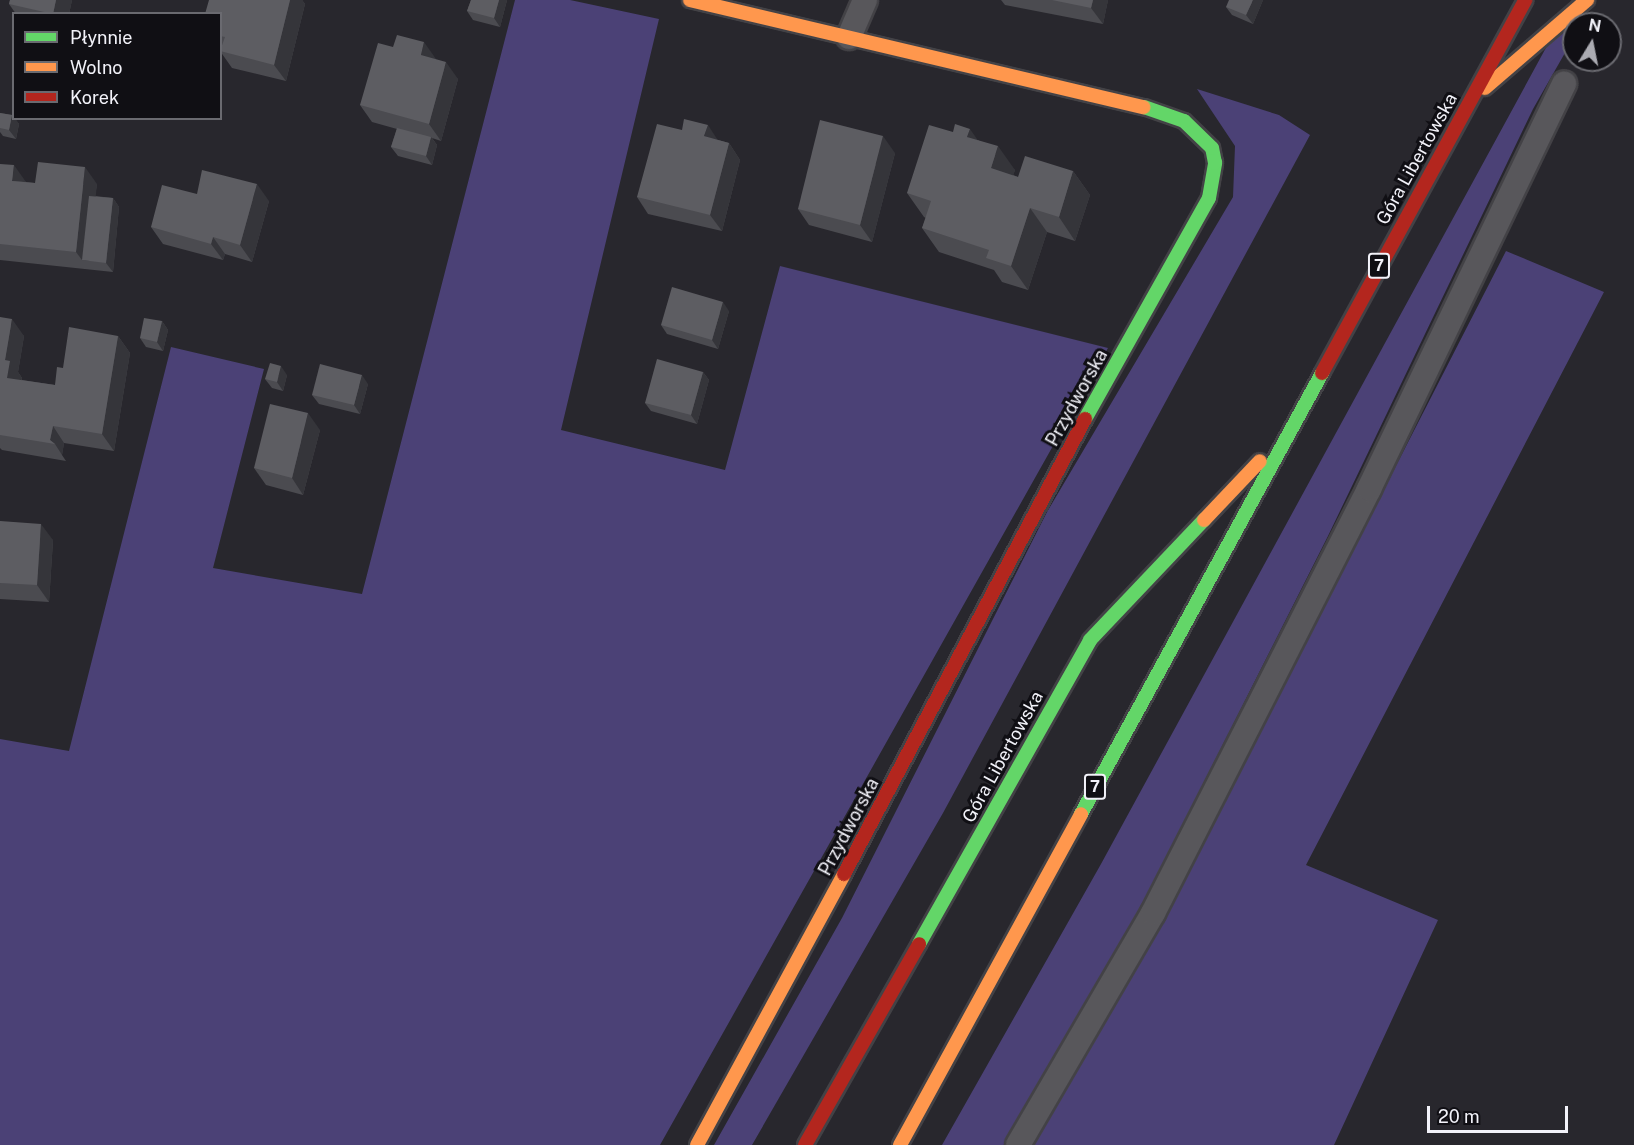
<!DOCTYPE html>
<meta charset="utf-8">
<style>
body{margin:0}
#map{position:relative;width:1634px;height:1145px;overflow:hidden;background:#28272d;font-family:"Public Sans",sans-serif}
div>[style]{position:absolute}
[style*='--x']{left:calc(var(--x)*1px);top:calc(var(--y)*1px);width:calc(var(--w)*1px);rotate:calc(var(--a)*1deg)}
.green>*{inset:0;background:#4b4176}
.roads{filter:drop-shadow(2px 0 #434246) drop-shadow(-2px 0 #434246) drop-shadow(0 2px #434246) drop-shadow(0 -2px #434246)}
.lane>*{height:24px;margin:-12px;padding:0 12px;transform-origin:12px;border-radius:12px;background:#58575b}
.fast>*{height:14px;margin:-7px;padding:0 7px;transform-origin:7px;border-radius:7px;background:#63d668}
.slow>*{height:14px;margin:-7px;padding:0 7px;transform-origin:7px;border-radius:7px;background:#ff974d}
.jam>*{height:14px;margin:-7px;padding:0 7px;transform-origin:7px;border-radius:7px;background:#b3261e}
.wall>*{inset:0;background:#4b4b50}
.shaded-wall>*{inset:0;background:#35353a}
.building>*{inset:0;background:#5d5d62}
span{translate:-50% -50%;white-space:nowrap;text-align:center;line-height:1.15;-webkit-text-stroke:6px #100f14;paint-order:stroke}
.shield-label span{padding:2px 4px;background:#100f14;border:2px solid;border-radius:4px;-webkit-text-stroke-width:0}
.shield-label{font-size:16px;color:#f2f2f9;font-weight:700}
.street-label{font-size:18px;color:#f2f2f9}
.legend{position:absolute;left:12px;top:12px;width:210px;height:108px;box-sizing:border-box;background:#100f14;border:2px solid #6a6a70;margin:0;padding:8px 10px;list-style:none;font-size:18px;color:#f2f2f9}
.legend li{display:flex;align-items:center;gap:12px;height:30px}
.legend b{width:30px;border:2px solid #6a6a70}
.north{position:absolute;left:1562px;top:12px;width:60px;height:60px;box-sizing:border-box;background:#100f14;border:2px solid #6a6a70;border-radius:50%;rotate:10deg;font-size:16px;font-weight:700;line-height:24px;text-align:center;color:#f2f2f9}
.north::after{content:'';display:block;margin:auto;width:21px;height:27px;background:#ababb2;clip-path:polygon(50% 0,100% 100%,50% 72%,0 100%)}
.scale{position:absolute;left:1427px;top:1106px;width:141px;height:27px;box-sizing:border-box;border:3px solid #f2f2f9;border-top:0;padding-left:8px;font-size:18px;line-height:21px;white-space:nowrap;color:#f2f2f9;-webkit-text-stroke:4px #100f14;paint-order:stroke}
</style>
<div id="map">
<div class="green">
<i style="clip-path:polygon(515px 0,570px 0,659px 19px,561px 430px,725px 470px,780px 266px,1108px 348px,660px 1145px,0 1145px,0 739px,69px 751px,171px 347px,264px 369px,213px 568px,362px 594px)"></i>
<i style="clip-path:polygon(1572px 0,1574px 37px,1533px 109px,1328px 536px,1138px 913px,1005px 1145px,942px 1145px,1101px 864px)"></i>
<i style="clip-path:polygon(1197px 89px,1279px 115px,1310px 135px,943px 813px,752px 1145px,714px 1145px,842px 918px,1047px 512px,1233px 197px,1235px 146px)"></i>
<i style="clip-path:polygon(1506px 251px,1604px 292px,1306px 865px,1438px 920px,1334px 1145px,1030px 1145px,1213px 823px)"></i>
</div>
<div class="roads">
<div class="lane">
<i style="--x:849;--y:37;--w:40;--a:-66.6"></i>
<i style="--x:1018;--y:1145;--w:268;--a:-59.8"></i>
<i style="--x:1153;--y:913;--w:476;--a:-63"></i>
<i style="--x:1369;--y:489;--w:450;--a:-64.3"></i>
</div>
<div class="fast">
<i style="--x:1085;--y:419;--w:253;--a:-60.7"></i>
<i style="--x:1209;--y:198;--w:36;--a:-80"></i>
<i style="--x:1215;--y:163;--w:15;--a:-101"></i>
<i style="--x:1212;--y:148;--w:39;--a:-136"></i>
<i style="--x:1184;--y:121;--w:42;--a:-160.7"></i>
<i style="--x:1081;--y:814;--w:503;--a:-61.34"></i>
<i style="--x:919;--y:944;--w:349;--a:-60.6"></i>
<i style="--x:1090;--y:640;--w:166;--a:-46.5"></i>
</div>
<div class="slow">
<i style="--x:690;--y:0;--w:466;--a:13.3"></i>
<i style="--x:1485;--y:88;--w:135;--a:-40.8"></i>
<i style="--x:1204;--y:520;--w:81;--a:-46.5"></i>
<i style="--x:697;--y:1145;--w:308;--a:-61.5"></i>
<i style="--x:900;--y:1145;--w:377;--a:-61.3"></i>
</div>
<div class="jam">
<i style="--x:1322;--y:373;--w:425;--a:-61.4"></i>
<i style="--x:844;--y:874;--w:515;--a:-62.09"></i>
<i style="--x:805;--y:1145;--w:231;--a:-60.4"></i>
</div>
</div>
<div class="wall">
<i style="clip-path:polygon(10px 0,72px 0,69px 14px,16px 14px,9px 4px)"></i>
<i style="clip-path:polygon(209px 0,302px 0,305px 4px,286px 81px,232px 68px,220px 51px,220px 14px)"></i>
<i style="clip-path:polygon(471px 0,507px 0,500px 27px,473px 20px,467px 11px)"></i>
<i style="clip-path:polygon(1001px 0,1108px 0,1103px 24px,1005px 5px)"></i>
<i style="clip-path:polygon(1263px 0,1253px 24px,1232px 15px,1226px 7px)"></i>
<i style="clip-path:polygon(436px 59px,436px 60px,458px 79px,441px 141px,432px 138px,437px 145px,432px 165px,398px 156px,391px 147px,397px 129px,372px 122px,360px 105px)"></i>
<i style="clip-path:polygon(0 113px,12px 115px,14px 118px,19px 124px,16px 139px,3px 136px,0 132px)"></i>
<i style="clip-path:polygon(718px 140px,729px 143px,740px 160px,722px 231px,648px 214px,637px 197px)"></i>
<i style="clip-path:polygon(978px 140px,1015px 170px,1013px 175px,1018px 177px,1073px 171px,1090px 195px,1075px 241px,1047px 232px,1028px 290px,1002px 282px,994px 270px,939px 252px,922px 228px,926px 218px,924px 217px,907px 193px)"></i>
<i style="clip-path:polygon(895px 153px,872px 242px,809px 225px,798px 209px)"></i>
<i style="clip-path:polygon(0 164px,26px 182px,35px 183px,97px 184px,95px 196px,113px 198px,119px 207px,113px 272px,0 260px)"></i>
<i style="clip-path:polygon(197px 194px,269px 201px,252px 262px,225px 254px,223px 260px,163px 244px,151px 227px)"></i>
<i style="clip-path:polygon(729px 311px,718px 349px,667px 334px,661px 325px)"></i>
<i style="clip-path:polygon(0 317px,24px 336px,18px 372px,22px 378px,22px 380px,55px 385px,63px 368px,118px 336px,130px 353px,114px 451px,64px 443px,62px 455px,66px 461px,2px 450px,0 448px)"></i>
<i style="clip-path:polygon(162px 321px,168px 330px,163px 351px,146px 347px,140px 338px)"></i>
<i style="clip-path:polygon(703px 372px,709px 380px,697px 424px,651px 411px,645px 403px)"></i>
<i style="clip-path:polygon(287px 375px,283px 391px,272px 388px,265px 379px)"></i>
<i style="clip-path:polygon(368px 384px,360px 414px,319px 404px,312px 395px)"></i>
<i style="clip-path:polygon(320px 430px,303px 495px,266px 485px,254px 468px)"></i>
<i style="clip-path:polygon(0 521px,53px 540px,49px 602px,0 599px)"></i>
</div>
<div class="shaded-wall">
<i style="clip-path:polygon(56px 0,72px 0,69px 14px,53px 14px)"></i>
<i style="clip-path:polygon(290px 0,302px 0,305px 4px,286px 81px,274px 65px)"></i>
<i style="clip-path:polygon(499px 0,507px 0,500px 27px,494px 18px)"></i>
<i style="clip-path:polygon(1093px 0,1108px 0,1103px 24px,1091px 8px)"></i>
<i style="clip-path:polygon(1253px 0,1263px 0,1253px 24px,1246px 15px)"></i>
<i style="clip-path:polygon(424px 42px,436px 59px,432px 72px,421px 55px)"></i>
<i style="clip-path:polygon(446px 62px,458px 79px,441px 141px,429px 124px)"></i>
<i style="clip-path:polygon(12px 115px,14px 118px,15px 118px,19px 124px,16px 139px,9px 130px)"></i>
<i style="clip-path:polygon(708px 125px,719px 142px,704px 136px)"></i>
<i style="clip-path:polygon(970px 129px,986px 152px,967px 137px)"></i>
<i style="clip-path:polygon(883px 136px,895px 153px,872px 242px,860px 225px)"></i>
<i style="clip-path:polygon(431px 137px,437px 145px,432px 165px,426px 156px)"></i>
<i style="clip-path:polygon(729px 143px,740px 160px,722px 231px,710px 215px)"></i>
<i style="clip-path:polygon(998px 146px,1015px 170px,1008px 192px,991px 168px)"></i>
<i style="clip-path:polygon(14px 165px,26px 182px,12px 181px)"></i>
<i style="clip-path:polygon(85px 167px,97px 184px,89px 261px,82px 260px,76px 252px)"></i>
<i style="clip-path:polygon(1073px 171px,1090px 195px,1075px 241px,1059px 217px)"></i>
<i style="clip-path:polygon(257px 184px,269px 201px,252px 262px,240px 245px)"></i>
<i style="clip-path:polygon(113px 198px,119px 207px,113px 272px,106px 263px)"></i>
<i style="clip-path:polygon(1030px 208px,1047px 232px,1028px 290px,1011px 266px)"></i>
<i style="clip-path:polygon(213px 237px,225px 254px,223px 260px,211px 244px)"></i>
<i style="clip-path:polygon(723px 302px,729px 311px,718px 349px,712px 340px)"></i>
<i style="clip-path:polygon(12px 319px,24px 336px,18px 372px,22px 378px,19px 395px,7px 378px,5px 360px)"></i>
<i style="clip-path:polygon(162px 321px,168px 330px,163px 351px,157px 342px)"></i>
<i style="clip-path:polygon(118px 336px,130px 353px,114px 451px,102px 434px)"></i>
<i style="clip-path:polygon(281px 366px,287px 375px,283px 391px,277px 382px)"></i>
<i style="clip-path:polygon(703px 372px,709px 380px,697px 424px,691px 415px)"></i>
<i style="clip-path:polygon(362px 375px,368px 384px,360px 414px,354px 405px)"></i>
<i style="clip-path:polygon(308px 413px,320px 430px,303px 495px,292px 478px)"></i>
<i style="clip-path:polygon(53px 426px,64px 443px,62px 455px,55px 444px,50px 440px)"></i>
<i style="clip-path:polygon(41px 524px,53px 540px,49px 602px,37px 585px)"></i>
</div>
<div class="building">
<i style="clip-path:polygon(10px 0,56px 0,53px 14px,9px 4px)"></i>
<i style="clip-path:polygon(209px 0,290px 0,274px 65px,220px 51px,225px 37px,220px 36px,220px 14px,205px 14px)"></i>
<i style="clip-path:polygon(471px 0,499px 0,494px 18px,467px 11px)"></i>
<i style="clip-path:polygon(1052px 0,1093px 0,1091px 8px)"></i>
<i style="clip-path:polygon(1229px 0,1253px 0,1246px 15px,1226px 7px)"></i>
<i style="clip-path:polygon(397px 35px,424px 42px,421px 55px,446px 62px,429px 124px,360px 105px,378px 43px,393px 47px)"></i>
<i style="clip-path:polygon(0 113px,12px 115px,9px 130px,0 128px)"></i>
<i style="clip-path:polygon(684px 119px,708px 125px,704px 136px,729px 143px,710px 215px,637px 197px,657px 124px,682px 130px)"></i>
<i style="clip-path:polygon(820px 120px,883px 136px,860px 225px,798px 209px)"></i>
<i style="clip-path:polygon(955px 124px,970px 129px,967px 137px,998px 146px,991px 168px,1018px 177px,1025px 156px,1073px 171px,1059px 217px,1030px 208px,1011px 266px,986px 258px,989px 250px,922px 228px,931px 201px,907px 193px,929px 125px,953px 132px)"></i>
<i style="clip-path:polygon(397px 128px,431px 137px,426px 156px,391px 147px)"></i>
<i style="clip-path:polygon(38px 162px,85px 167px,76px 252px,0 244px,0 164px,14px 165px,12px 181px,35px 183px)"></i>
<i style="clip-path:polygon(202px 170px,257px 184px,240px 245px,213px 237px,211px 244px,151px 227px,162px 185px,197px 194px)"></i>
<i style="clip-path:polygon(89px 196px,113px 198px,106px 263px,82px 260px)"></i>
<i style="clip-path:polygon(672px 287px,723px 302px,712px 340px,661px 325px)"></i>
<i style="clip-path:polygon(0 317px,12px 319px,5px 360px,10px 361px,7px 378px,55px 385px,57px 367px,63px 368px,69px 327px,118px 336px,102px 434px,53px 426px,50px 440px,55px 444px,0 435px)"></i>
<i style="clip-path:polygon(144px 318px,162px 321px,157px 342px,140px 338px)"></i>
<i style="clip-path:polygon(657px 359px,703px 372px,691px 415px,645px 403px)"></i>
<i style="clip-path:polygon(270px 363px,281px 366px,277px 382px,265px 379px)"></i>
<i style="clip-path:polygon(320px 364px,362px 375px,354px 405px,312px 395px)"></i>
<i style="clip-path:polygon(270px 404px,308px 413px,292px 478px,254px 468px)"></i>
<i style="clip-path:polygon(0 521px,41px 524px,37px 585px,0 583px)"></i>
</div>
<div class="shield-label">
<span style="left:1379px;top:266px">7</span>
<span style="left:1095px;top:787px">7</span>
</div>
<div class="street-label">
<span style="left:1417px;top:159px;rotate:-61deg">Góra Libertowska</span>
<span style="left:1077px;top:398px;rotate:-61deg">Przydworska</span>
<span style="left:1003px;top:757px;rotate:-61deg">Góra Libertowska</span>
<span style="left:849px;top:827px;rotate:-62deg">Przydworska</span>
</div>
<ul class="legend">
<li><b style="height:8px;background:#63d668"></b>Płynnie</li>
<li><b style="height:8px;background:#ff974d"></b>Wolno</li>
<li><b style="height:8px;background:#b3261e"></b>Korek</li>
</ul>
<div class="north">N</div>
<div class="scale">20 m</div>
</div>
